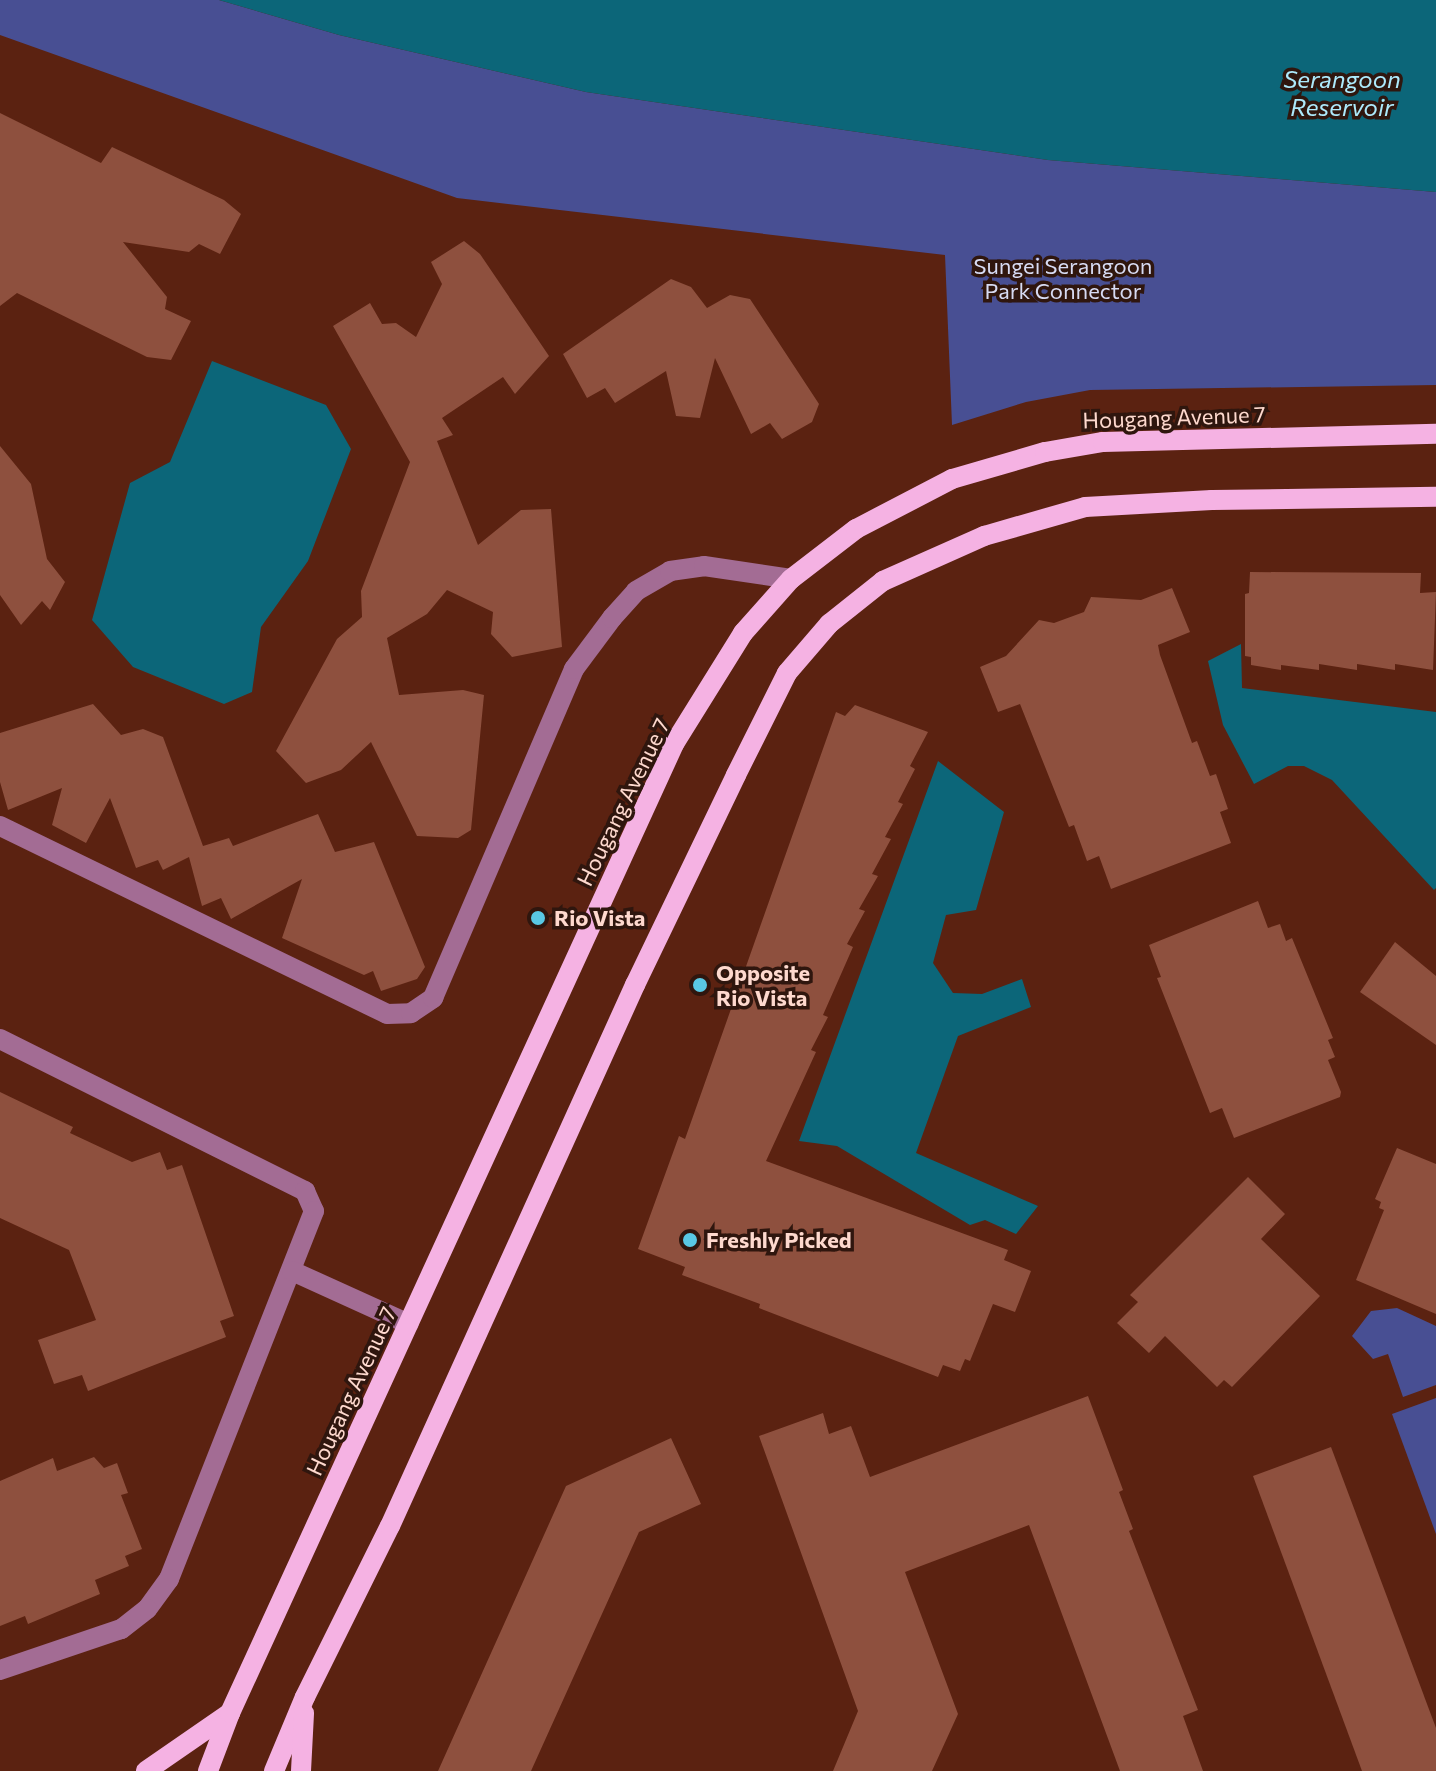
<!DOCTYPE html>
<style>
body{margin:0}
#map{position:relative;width:1436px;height:1771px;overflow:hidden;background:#5b2211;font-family:Commissioner,sans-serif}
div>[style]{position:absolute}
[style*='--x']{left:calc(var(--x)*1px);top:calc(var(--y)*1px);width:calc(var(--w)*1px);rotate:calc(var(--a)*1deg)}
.green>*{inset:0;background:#484f93}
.water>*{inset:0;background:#0c6679}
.building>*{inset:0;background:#8e503e}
.minor>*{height:20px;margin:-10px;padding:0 10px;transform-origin:10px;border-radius:10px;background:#a36c94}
.major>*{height:20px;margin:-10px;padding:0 10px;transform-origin:10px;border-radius:10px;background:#f5b2e3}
.dots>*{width:22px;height:22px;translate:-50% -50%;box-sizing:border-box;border:4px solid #2f160e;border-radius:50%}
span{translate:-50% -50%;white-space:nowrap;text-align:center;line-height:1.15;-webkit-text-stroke:7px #2f160e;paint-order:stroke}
.park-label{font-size:22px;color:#d7dbf3}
.street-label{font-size:22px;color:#fed9ce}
.poi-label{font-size:22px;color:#fed9ce;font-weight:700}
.left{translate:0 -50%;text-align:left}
.water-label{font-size:24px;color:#adeafc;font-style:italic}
</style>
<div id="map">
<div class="green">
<i style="clip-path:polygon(0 0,219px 0,339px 35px,586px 92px,1048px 160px,1436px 192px,1436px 385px,1090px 390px,1026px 402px,952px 425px,945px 255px,457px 198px,0 35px)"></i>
<i style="clip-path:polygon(1397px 1308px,1436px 1326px,1436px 1385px,1403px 1397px,1388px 1354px,1373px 1359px,1352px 1336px,1371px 1311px)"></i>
<i style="clip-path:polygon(1436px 1398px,1436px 1534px,1392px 1414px)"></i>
</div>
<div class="water">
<i style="clip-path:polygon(219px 0,1436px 0,1436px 192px,1048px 160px,586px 92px,339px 35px)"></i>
<i style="clip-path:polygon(212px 361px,326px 405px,351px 449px,308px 561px,261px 627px,252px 692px,224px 704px,133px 667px,92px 620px,130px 483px,170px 462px)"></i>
<i style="clip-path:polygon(1241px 644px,1242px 688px,1436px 712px,1436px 888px,1434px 890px,1332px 780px,1304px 766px,1288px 766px,1254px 784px,1223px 725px,1208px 661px)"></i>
<i style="clip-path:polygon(938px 761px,1004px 812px,976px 910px,946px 915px,933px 963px,953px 993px,982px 994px,1022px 979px,1031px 1007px,958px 1036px,916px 1153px,1038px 1206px,1016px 1234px,985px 1220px,970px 1225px,837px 1146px,799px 1141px)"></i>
</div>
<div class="building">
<i style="clip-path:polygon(0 113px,101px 163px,112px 147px,224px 200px,241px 214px,220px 254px,199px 244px,189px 252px,123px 242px,167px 297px,165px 309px,191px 321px,171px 360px,147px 357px,17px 293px,0 306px)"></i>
<i style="clip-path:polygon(464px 241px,480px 254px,549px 356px,515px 394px,503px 377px,442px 418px,453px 435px,437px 441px,478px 545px,521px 510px,551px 509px,562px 647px,512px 657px,491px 634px,493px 612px,447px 590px,427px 614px,387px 638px,399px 695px,463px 690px,484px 695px,471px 830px,458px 838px,417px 836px,371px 742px,341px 770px,306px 783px,276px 751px,337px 639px,362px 617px,361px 591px,410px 462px,333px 326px,370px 303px,382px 324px,396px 323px,416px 337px,442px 284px,431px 262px)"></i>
<i style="clip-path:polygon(671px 279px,691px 287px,707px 308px,730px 295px,750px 299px,819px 404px,812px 422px,782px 439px,770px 423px,751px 434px,715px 358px,700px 418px,676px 416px,666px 371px,615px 403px,605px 388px,587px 398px,563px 354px)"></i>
<i style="clip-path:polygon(0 446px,31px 484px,47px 559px,65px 582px,50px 610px,42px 601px,21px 625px,0 595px)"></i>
<i style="clip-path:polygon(1250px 572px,1421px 573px,1420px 593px,1436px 592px,1433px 670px,1395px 664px,1395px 670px,1357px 664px,1357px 670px,1319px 664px,1319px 670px,1281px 665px,1281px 670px,1251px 665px,1251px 657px,1245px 656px,1245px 594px,1249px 593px)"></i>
<i style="clip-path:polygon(1172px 588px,1190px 632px,1158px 645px,1160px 655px,1192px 743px,1197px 741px,1210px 776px,1216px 774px,1228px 809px,1220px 812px,1231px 843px,1111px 889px,1099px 856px,1087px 861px,1074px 825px,1069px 827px,1020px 704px,998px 712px,980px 667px,1006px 656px,1039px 620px,1054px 623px,1084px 612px,1091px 597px,1141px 600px)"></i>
<i style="clip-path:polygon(93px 704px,121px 735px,143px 729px,163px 737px,203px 846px,229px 838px,233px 846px,318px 814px,335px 852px,374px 842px,425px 967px,417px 979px,381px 991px,373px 971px,364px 975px,282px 938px,302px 879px,231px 919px,221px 898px,202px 906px,189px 857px,163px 870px,158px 860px,136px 868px,110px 798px,86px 843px,52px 825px,62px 788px,8px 810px,0 782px,0 733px)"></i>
<i style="clip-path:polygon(855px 705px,928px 732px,910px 766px,915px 769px,898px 802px,903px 804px,885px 837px,891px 839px,872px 874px,878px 876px,859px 909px,865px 911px,847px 944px,853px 947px,823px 1015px,828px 1017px,811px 1050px,816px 1052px,766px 1161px,1008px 1250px,1004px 1260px,1031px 1271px,1015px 1312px,993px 1304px,970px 1361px,965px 1359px,960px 1371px,943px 1365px,938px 1377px,759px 1308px,760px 1304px,682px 1275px,685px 1267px,638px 1249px,679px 1136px,685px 1139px,836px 712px,845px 716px)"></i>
<i style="clip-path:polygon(1258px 901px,1268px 928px,1280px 924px,1286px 941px,1292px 938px,1333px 1038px,1328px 1040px,1335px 1057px,1328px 1060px,1341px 1092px,1340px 1097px,1234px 1138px,1222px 1108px,1210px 1113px,1157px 978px,1161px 977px,1149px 945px)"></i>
<i style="clip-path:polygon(1395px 942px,1436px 976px,1436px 1045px,1360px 992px)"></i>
<i style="clip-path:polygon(0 1092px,73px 1127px,70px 1133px,132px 1162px,160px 1152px,167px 1170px,182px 1165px,234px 1316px,220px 1321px,226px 1337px,88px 1391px,82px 1375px,54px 1384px,38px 1340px,96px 1320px,69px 1250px,0 1218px)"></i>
<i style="clip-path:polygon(1397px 1148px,1436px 1164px,1436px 1314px,1356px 1280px,1384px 1210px,1379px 1208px,1381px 1202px,1375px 1199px)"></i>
<i style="clip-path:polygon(1248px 1177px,1285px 1214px,1261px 1239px,1320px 1296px,1232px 1387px,1224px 1380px,1217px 1387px,1165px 1336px,1149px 1353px,1117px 1323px,1138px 1302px,1130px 1295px)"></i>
<i style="clip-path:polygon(1088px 1396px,1123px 1490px,1119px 1492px,1133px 1529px,1129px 1531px,1198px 1710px,1183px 1716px,1203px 1771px,1120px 1771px,1029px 1525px,905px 1572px,958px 1714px,932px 1771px,833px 1771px,858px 1711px,759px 1436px,823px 1413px,829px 1434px,851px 1426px,870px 1477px)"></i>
<i style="clip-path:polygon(671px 1438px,701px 1504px,639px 1532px,531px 1771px,438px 1771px,566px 1486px)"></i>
<i style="clip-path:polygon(1331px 1447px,1436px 1728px,1436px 1771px,1362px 1771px,1253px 1476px)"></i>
<i style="clip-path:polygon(94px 1457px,104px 1468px,117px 1463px,128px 1493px,121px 1495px,142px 1549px,125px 1556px,129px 1566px,95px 1580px,100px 1594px,28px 1624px,25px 1616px,0 1626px,0 1481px,53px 1458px,57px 1471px)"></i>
</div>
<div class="minor">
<i style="--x:0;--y:826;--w:430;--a:25.9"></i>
<i style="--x:387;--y:1014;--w:24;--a:-2"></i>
<i style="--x:411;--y:1013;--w:27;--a:-34"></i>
<i style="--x:433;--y:998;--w:358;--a:-66.8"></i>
<i style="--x:574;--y:669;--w:64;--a:-53.3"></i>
<i style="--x:612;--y:618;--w:36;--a:-48"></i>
<i style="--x:636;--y:591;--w:39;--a:-30"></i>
<i style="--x:670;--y:571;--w:34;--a:-8"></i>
<i style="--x:704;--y:566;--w:88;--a:8.5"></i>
<i style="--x:0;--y:1039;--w:341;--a:26.5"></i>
<i style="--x:305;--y:1191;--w:22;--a:66"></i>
<i style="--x:314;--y:1211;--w:396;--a:111.5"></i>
<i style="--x:169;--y:1579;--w:37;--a:126"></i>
<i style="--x:147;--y:1609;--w:33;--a:142"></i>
<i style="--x:121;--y:1629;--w:128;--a:161.3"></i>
<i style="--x:292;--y:1271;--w:128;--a:24.4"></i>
</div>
<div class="major">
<i style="--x:146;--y:1771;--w:102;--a:-34.6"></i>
<i style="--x:208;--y:1771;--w:62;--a:-69.2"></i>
<i style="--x:230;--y:1713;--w:1066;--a:-65.38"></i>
<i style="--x:674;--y:744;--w:131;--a:-58.1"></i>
<i style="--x:743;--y:633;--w:72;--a:-48.4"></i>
<i style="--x:791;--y:579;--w:82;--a:-37.6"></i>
<i style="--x:856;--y:529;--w:108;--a:-27.5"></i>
<i style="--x:952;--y:479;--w:97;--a:-16.2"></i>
<i style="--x:1045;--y:452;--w:59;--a:-9.8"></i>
<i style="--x:1103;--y:442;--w:333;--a:-1.4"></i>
<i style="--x:274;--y:1771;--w:80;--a:-67.3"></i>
<i style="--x:305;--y:1697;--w:191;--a:-63.6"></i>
<i style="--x:390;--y:1526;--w:594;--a:-65.64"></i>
<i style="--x:635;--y:985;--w:233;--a:-64.3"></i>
<i style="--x:736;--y:775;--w:114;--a:-63.4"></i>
<i style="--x:787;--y:673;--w:65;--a:-49.4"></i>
<i style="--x:829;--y:624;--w:69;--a:-38.5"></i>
<i style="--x:883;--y:581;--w:111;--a:-24"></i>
<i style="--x:984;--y:536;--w:105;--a:-16"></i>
<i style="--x:1085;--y:507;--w:127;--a:-3.2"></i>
<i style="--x:1212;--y:500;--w:224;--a:-0.8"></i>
<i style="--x:301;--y:1771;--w:58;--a:-87"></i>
</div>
<div class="dots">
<i style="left:538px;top:918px;background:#59c8e4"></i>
<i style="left:700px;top:985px;background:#59c8e4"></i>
<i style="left:690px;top:1240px;background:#59c8e4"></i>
</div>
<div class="park-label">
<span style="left:1063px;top:278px">Sungei Serangoon<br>Park Connector</span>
</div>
<div class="street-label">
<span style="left:1174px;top:417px;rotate:-2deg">Hougang Avenue 7</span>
<span style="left:623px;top:802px;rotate:-64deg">Hougang Avenue 7</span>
<span style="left:351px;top:1391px;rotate:-65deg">Hougang Avenue 7</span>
</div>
<div class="poi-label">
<span class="left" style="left:554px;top:918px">Rio Vista</span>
<span class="left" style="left:716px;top:985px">Opposite<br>Rio Vista</span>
<span class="left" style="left:706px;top:1240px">Freshly Picked</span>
</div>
<div class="water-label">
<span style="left:1342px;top:93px">Serangoon<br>Reservoir</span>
</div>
</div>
